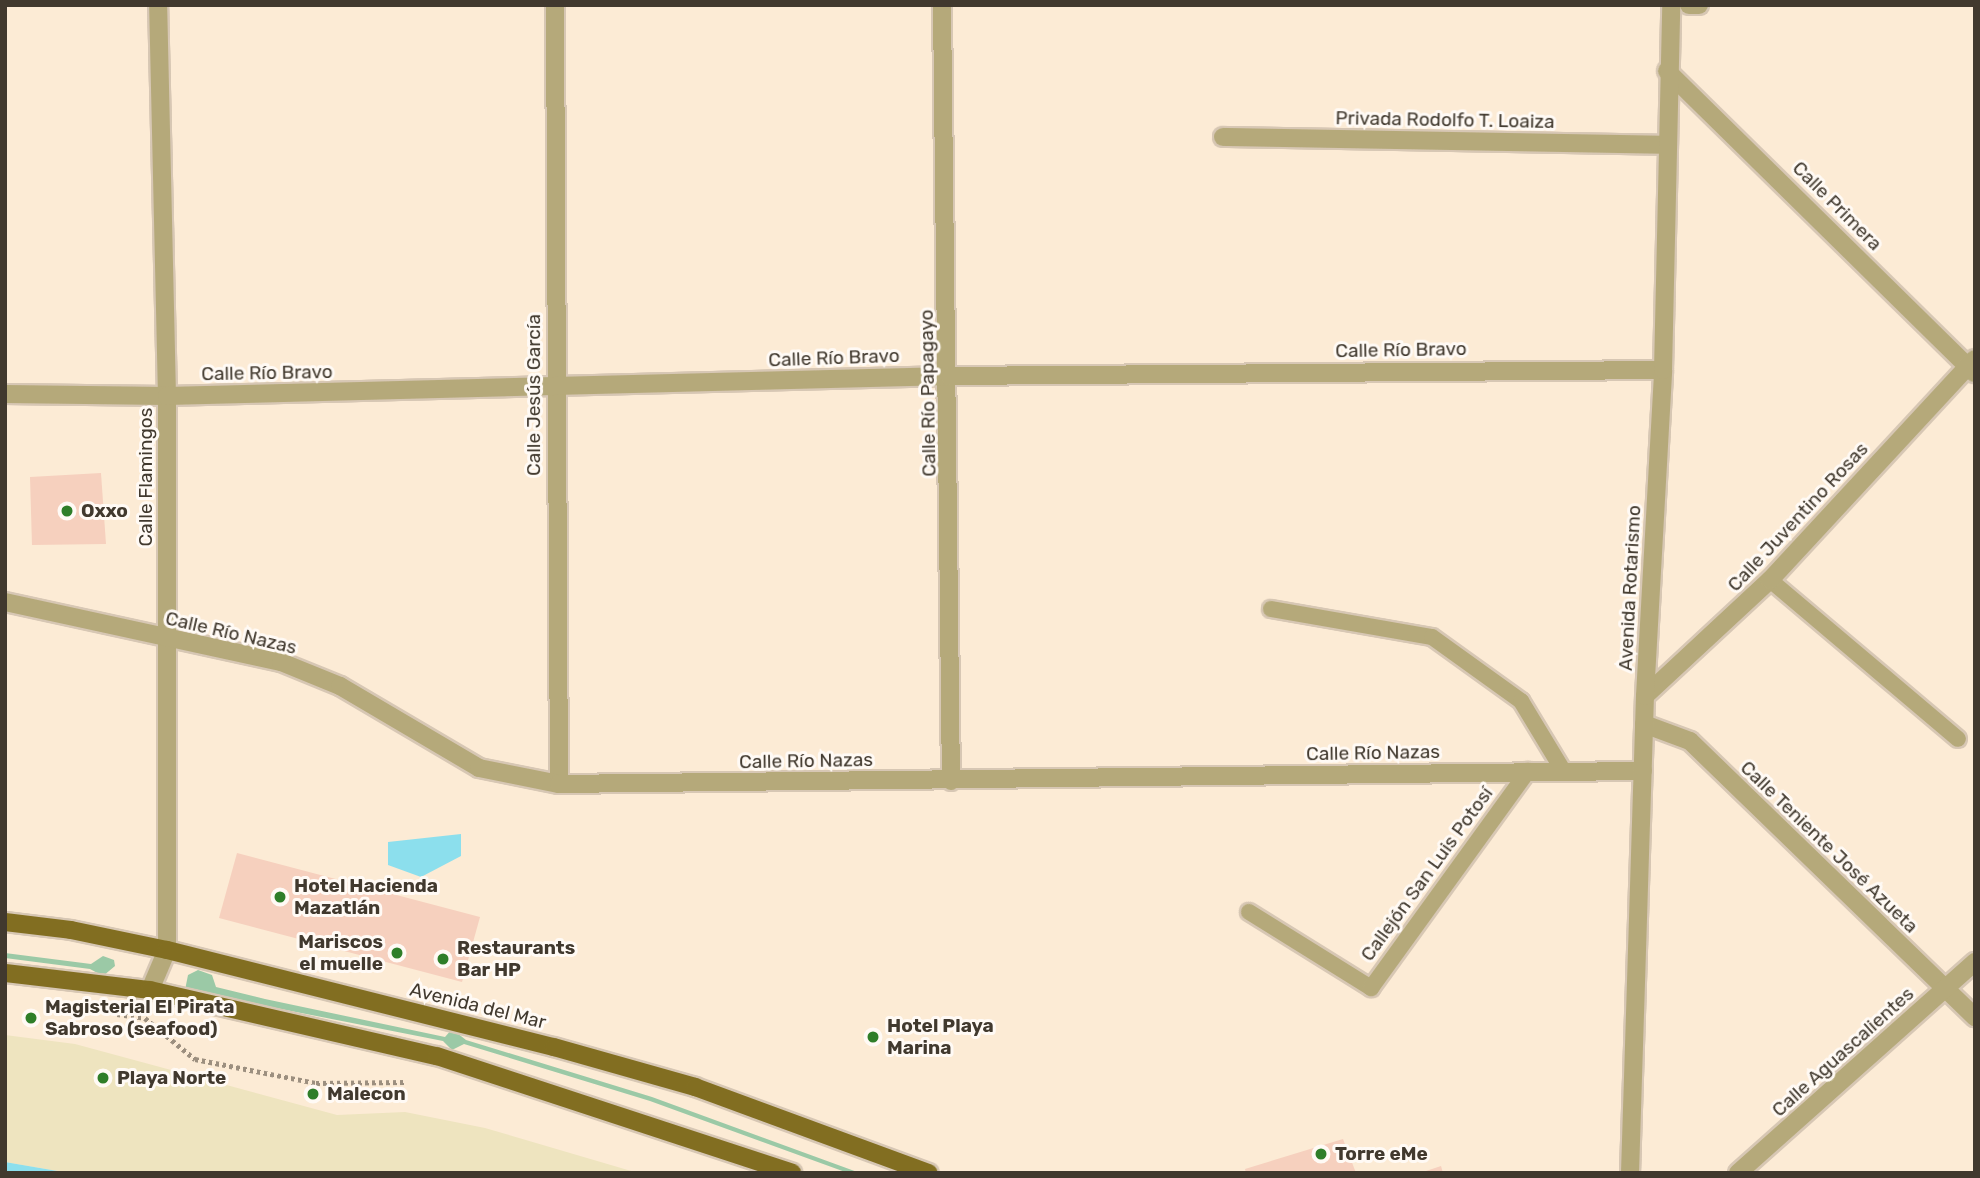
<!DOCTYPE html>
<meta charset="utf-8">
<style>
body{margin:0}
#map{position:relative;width:1980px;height:1178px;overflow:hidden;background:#fcebd5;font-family:Rubik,sans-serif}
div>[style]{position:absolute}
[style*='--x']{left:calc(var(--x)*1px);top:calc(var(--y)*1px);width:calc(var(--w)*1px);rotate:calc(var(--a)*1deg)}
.green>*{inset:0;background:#9bc9a6}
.sand>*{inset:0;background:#eee4bf}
.water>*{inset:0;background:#8cdfed}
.building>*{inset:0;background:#f6d0be}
.path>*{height:4.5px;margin-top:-2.25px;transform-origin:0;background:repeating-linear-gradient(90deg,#9c8f7f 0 3.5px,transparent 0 7px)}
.roads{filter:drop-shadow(2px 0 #d7c7b4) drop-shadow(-2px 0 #d7c7b4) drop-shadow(0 2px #d7c7b4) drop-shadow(0 -2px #d7c7b4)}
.service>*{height:16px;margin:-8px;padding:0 8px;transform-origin:8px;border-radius:8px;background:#b5a97a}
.minor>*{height:18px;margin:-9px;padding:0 9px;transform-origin:9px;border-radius:9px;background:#b5a97a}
.tertiary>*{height:18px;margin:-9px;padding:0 9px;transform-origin:9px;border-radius:9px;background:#b5a97a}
.primary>*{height:18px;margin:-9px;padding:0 9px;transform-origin:9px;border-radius:9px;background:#826e21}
.dots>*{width:19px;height:19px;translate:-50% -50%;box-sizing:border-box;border:4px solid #fffaf5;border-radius:50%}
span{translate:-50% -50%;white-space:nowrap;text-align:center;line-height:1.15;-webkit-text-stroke:6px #fffaf5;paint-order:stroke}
.street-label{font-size:19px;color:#41392e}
.poi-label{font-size:19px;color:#41392e;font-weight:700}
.left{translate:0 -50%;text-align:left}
.right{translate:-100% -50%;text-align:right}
.frame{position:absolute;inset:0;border:7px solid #41392e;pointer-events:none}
</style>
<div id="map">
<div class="green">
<i style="clip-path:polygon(5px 953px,91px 964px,103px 956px,114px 960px,115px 966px,103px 976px,90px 969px,5px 958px)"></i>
<i style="clip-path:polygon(198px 970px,212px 975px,216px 987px,265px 999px,445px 1037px,452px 1029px,466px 1040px,652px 1097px,860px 1173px,848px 1173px,650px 1101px,464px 1044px,452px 1050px,443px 1041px,185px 990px,188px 975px)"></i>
</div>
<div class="sand">
<i style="clip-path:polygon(5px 1035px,75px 1044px,337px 1115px,405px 1112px,485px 1128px,638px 1173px,69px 1173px,5px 1162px)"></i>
</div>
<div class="water">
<i style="clip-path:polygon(461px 834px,461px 856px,421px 877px,388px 865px,388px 842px)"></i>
<i style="clip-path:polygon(5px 1162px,69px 1173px,5px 1173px)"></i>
</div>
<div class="building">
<i style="clip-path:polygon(101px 473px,106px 544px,32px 545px,30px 477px)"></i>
<i style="clip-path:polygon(237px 853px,480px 917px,462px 982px,219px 918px)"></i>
<i style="clip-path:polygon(1343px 1139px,1356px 1173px,1246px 1173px,1245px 1169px)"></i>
<i style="clip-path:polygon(1441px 1166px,1443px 1173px,1423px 1173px,1423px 1172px)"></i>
</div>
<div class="path">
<i style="--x:117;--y:1014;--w:28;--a:8"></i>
<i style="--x:145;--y:1018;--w:65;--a:39.4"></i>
<i style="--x:195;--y:1059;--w:123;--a:11.2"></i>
<i style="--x:316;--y:1083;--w:90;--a:-0.6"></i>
</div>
<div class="roads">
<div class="service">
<i style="--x:1770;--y:580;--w:246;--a:40.2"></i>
<i style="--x:1271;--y:609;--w:163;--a:9.9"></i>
<i style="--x:1432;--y:637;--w:110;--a:35.7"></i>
<i style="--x:1521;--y:701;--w:83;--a:58.8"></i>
<i style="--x:1249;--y:912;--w:144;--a:31.9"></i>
<i style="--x:1371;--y:988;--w:268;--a:-54.1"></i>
</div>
<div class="minor">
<i style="--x:555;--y:5;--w:779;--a:89.71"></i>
<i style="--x:942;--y:5;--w:776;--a:89.34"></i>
<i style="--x:1689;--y:5;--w:10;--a:0"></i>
<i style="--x:1667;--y:71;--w:431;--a:44.5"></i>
<i style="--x:1223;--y:137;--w:444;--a:1"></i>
<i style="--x:1645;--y:696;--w:171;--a:-42.9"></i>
<i style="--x:1770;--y:580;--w:301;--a:-47.2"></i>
<i style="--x:1644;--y:724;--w:49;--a:20.3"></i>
<i style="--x:1690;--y:741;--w:397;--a:44.1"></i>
<i style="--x:150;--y:990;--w:43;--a:-67"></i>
<i style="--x:167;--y:950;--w:554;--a:-90"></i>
<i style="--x:167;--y:396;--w:391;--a:-91.3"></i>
<i style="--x:1738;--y:1173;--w:317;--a:-41.7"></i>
</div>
<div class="tertiary">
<i style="--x:5;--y:394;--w:162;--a:0.7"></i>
<i style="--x:167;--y:396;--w:782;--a:-1.47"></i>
<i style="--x:949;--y:376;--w:714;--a:-0.48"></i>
<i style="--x:5;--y:602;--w:282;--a:12.3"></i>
<i style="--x:281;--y:662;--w:64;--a:22.1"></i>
<i style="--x:340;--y:686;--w:161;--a:30.5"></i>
<i style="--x:479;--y:768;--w:82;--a:11.3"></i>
<i style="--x:559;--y:784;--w:1084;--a:-0.69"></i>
<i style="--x:1630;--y:1173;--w:477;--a:-88.2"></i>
<i style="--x:1645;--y:696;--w:326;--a:-86.8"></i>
<i style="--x:1663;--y:370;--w:365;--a:-88.7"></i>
</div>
<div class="primary">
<i style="--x:5;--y:922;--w:66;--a:6.9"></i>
<i style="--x:71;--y:930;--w:98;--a:11.8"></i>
<i style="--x:167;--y:950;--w:399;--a:14.1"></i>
<i style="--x:554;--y:1047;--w:147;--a:15.8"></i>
<i style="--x:695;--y:1087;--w:249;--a:20.2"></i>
<i style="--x:5;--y:973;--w:146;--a:6.7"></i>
<i style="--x:150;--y:990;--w:294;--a:13"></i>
<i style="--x:437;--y:1056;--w:374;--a:18.2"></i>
</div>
</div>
<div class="dots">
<i style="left:67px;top:511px;background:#2f7e29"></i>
<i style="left:280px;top:897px;background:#2f7e29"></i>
<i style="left:397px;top:953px;background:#2f7e29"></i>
<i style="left:443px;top:959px;background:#2f7e29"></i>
<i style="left:31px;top:1018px;background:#2f7e29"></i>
<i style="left:873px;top:1037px;background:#2f7e29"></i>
<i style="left:103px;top:1078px;background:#2f7e29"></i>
<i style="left:313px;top:1094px;background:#2f7e29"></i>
<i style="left:1321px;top:1154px;background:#2f7e29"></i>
</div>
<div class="street-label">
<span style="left:1445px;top:120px;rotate:1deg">Privada Rodolfo T. Loaiza</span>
<span style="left:1837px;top:206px;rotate:45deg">Calle Primera</span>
<span style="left:1401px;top:350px;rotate:-1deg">Calle Río Bravo</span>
<span style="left:834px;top:358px;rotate:-2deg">Calle Río Bravo</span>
<span style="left:267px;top:373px;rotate:-1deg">Calle Río Bravo</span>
<span style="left:928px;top:393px;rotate:-91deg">Calle Río Papagayo</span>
<span style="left:534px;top:395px;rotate:-90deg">Calle Jesús García</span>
<span style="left:146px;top:477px;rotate:-90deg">Calle Flamingos</span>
<span style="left:1798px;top:517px;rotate:-47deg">Calle Juventino Rosas</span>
<span style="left:1630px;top:588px;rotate:-87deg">Avenida Rotarismo</span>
<span style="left:231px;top:633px;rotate:13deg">Calle Río Nazas</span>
<span style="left:1373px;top:753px;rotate:-1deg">Calle Río Nazas</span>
<span style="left:806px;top:761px;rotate:-1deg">Calle Río Nazas</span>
<span style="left:1829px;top:847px;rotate:44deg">Calle Teniente José Azueta</span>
<span style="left:1427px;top:874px;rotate:-54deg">Callejón San Luis Potosí</span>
<span style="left:478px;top:1006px;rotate:14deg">Avenida del Mar</span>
<span style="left:1843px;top:1052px;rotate:-42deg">Calle Aguascalientes</span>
</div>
<div class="poi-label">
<span class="left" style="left:81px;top:511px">Oxxo</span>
<span class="left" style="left:294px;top:897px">Hotel Hacienda<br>Mazatlán</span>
<span class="right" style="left:383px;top:953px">Mariscos<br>el muelle</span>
<span class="left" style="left:457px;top:959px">Restaurants<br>Bar HP</span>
<span class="left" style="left:45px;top:1018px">Magisterial El Pirata<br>Sabroso (seafood)</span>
<span class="left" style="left:887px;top:1037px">Hotel Playa<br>Marina</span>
<span class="left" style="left:117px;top:1078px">Playa Norte</span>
<span class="left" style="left:327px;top:1094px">Malecon</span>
<span class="left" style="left:1335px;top:1154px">Torre eMe</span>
</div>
<div class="frame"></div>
</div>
